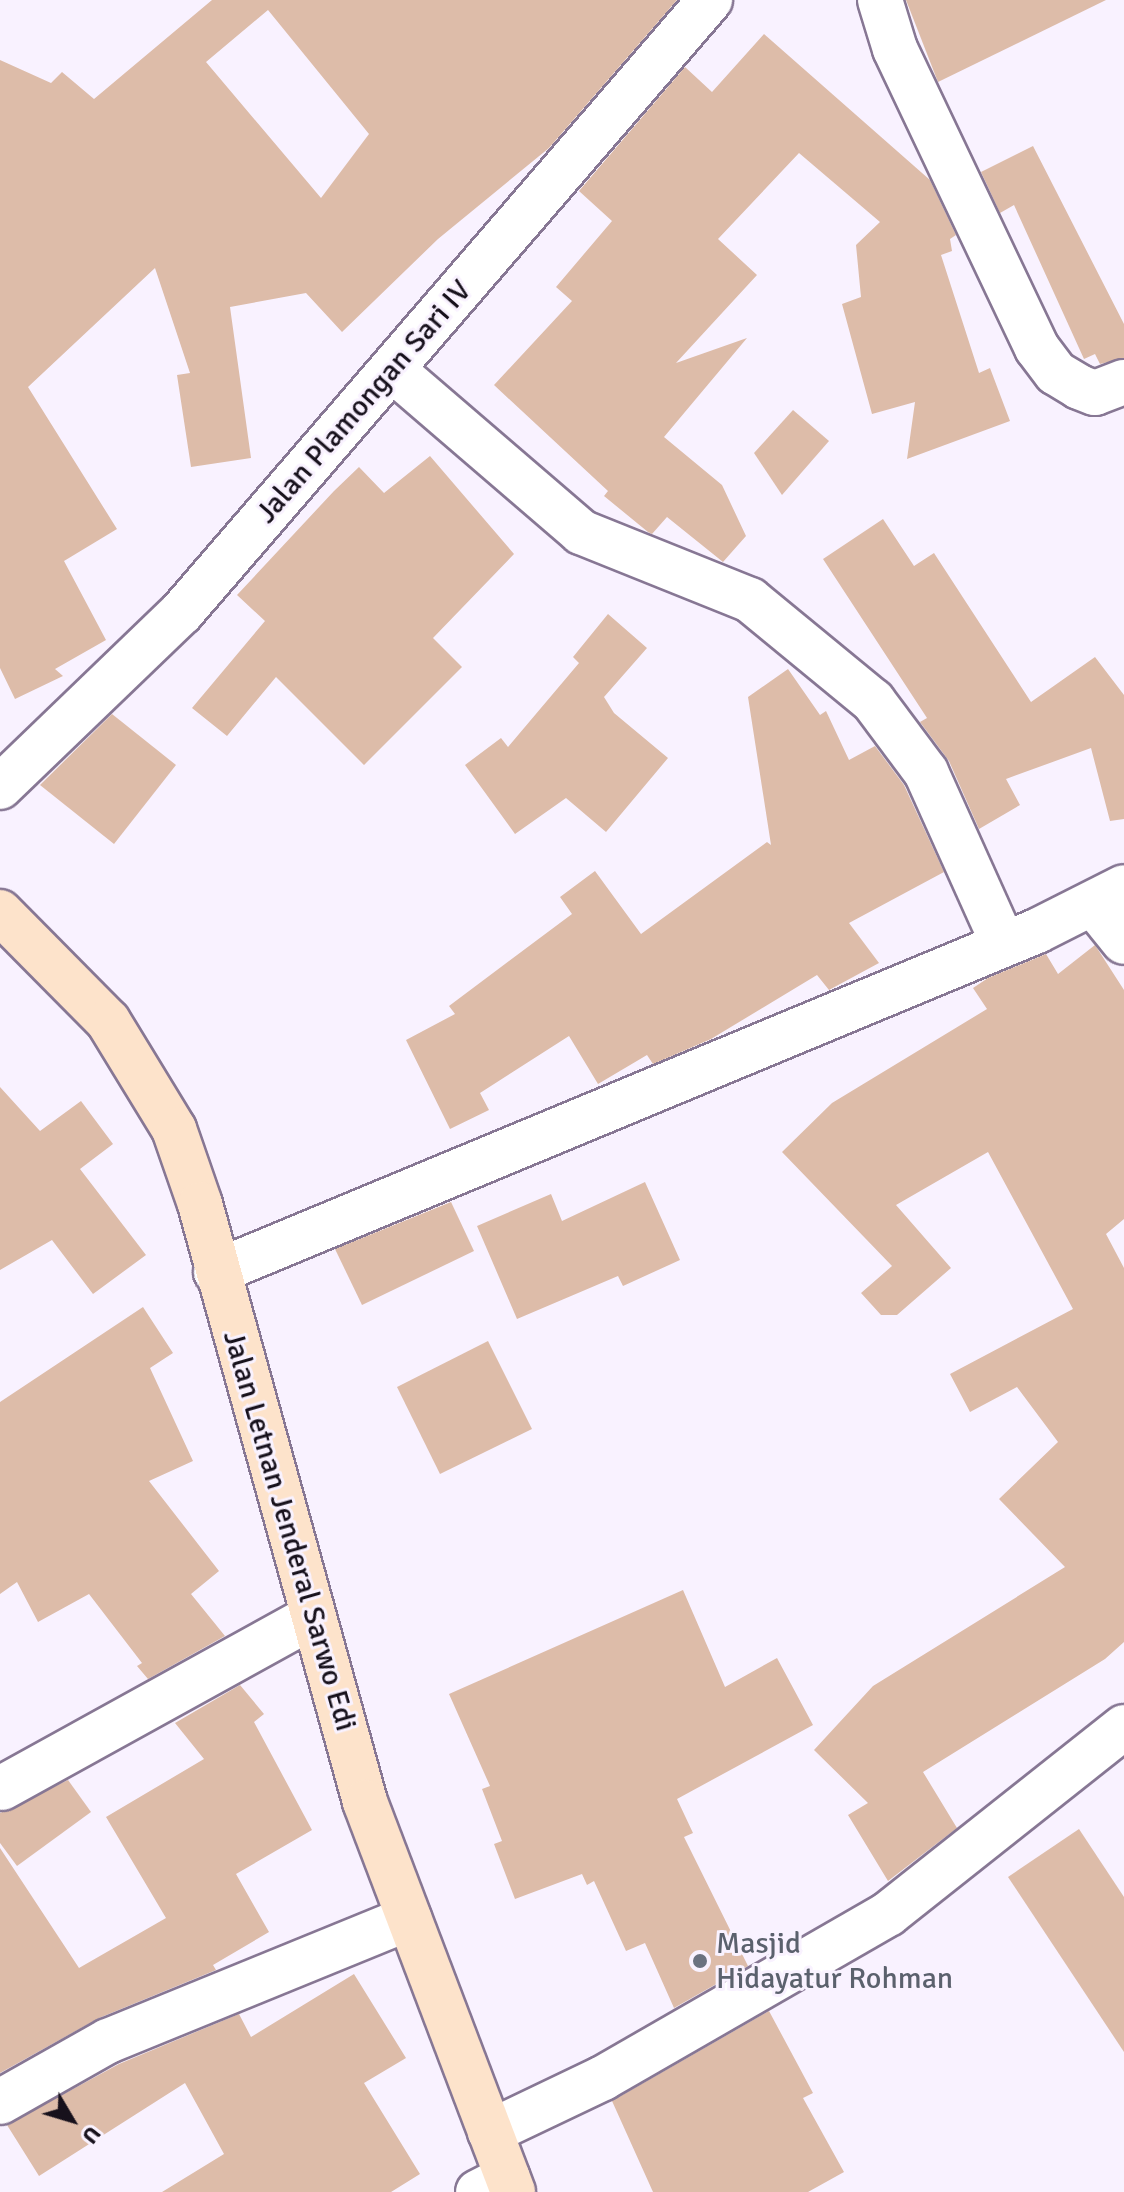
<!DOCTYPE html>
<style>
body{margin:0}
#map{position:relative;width:1124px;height:2192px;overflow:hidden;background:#f9f2ff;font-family:Signika,sans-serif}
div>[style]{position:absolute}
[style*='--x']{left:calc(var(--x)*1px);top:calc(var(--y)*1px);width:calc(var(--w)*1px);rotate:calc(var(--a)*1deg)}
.building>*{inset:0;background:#ddbca9}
.roads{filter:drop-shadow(2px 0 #877794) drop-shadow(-2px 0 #877794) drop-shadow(0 2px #877794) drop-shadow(0 -2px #877794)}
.street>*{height:44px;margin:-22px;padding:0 22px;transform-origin:22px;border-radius:22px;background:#fff}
.secondary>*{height:44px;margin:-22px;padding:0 22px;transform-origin:22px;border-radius:22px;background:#fde3cb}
.dots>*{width:22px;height:22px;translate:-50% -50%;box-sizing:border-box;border:4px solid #f9f2ff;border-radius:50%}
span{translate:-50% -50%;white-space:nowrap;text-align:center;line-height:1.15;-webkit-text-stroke:6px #f9f2ff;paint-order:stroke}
.street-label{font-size:30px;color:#17111c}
.worship-label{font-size:30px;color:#5b616d}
.left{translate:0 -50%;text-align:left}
.north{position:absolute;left:32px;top:2080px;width:80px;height:80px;-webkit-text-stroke:6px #f9f2ff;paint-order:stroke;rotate:128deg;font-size:22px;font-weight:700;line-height:32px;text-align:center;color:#17111c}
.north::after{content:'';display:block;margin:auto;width:28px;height:36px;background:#17111c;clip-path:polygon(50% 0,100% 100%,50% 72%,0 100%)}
</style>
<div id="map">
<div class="building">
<i style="clip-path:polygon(evenodd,212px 0,677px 0,549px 148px,438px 239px,342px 332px,306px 293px,230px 307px,251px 458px,191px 467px,177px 375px,190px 373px,155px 268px,28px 387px,117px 529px,64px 561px,106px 640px,55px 669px,63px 676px,15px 699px,0 668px,0 60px,51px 83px,62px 72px,94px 99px,212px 0,268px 10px,369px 134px,321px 198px,206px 62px,268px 10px)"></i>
<i style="clip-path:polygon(906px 0,1106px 0,938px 82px)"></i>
<i style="clip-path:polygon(764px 34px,930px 180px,956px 235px,950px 239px,952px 251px,941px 255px,979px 373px,990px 368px,1010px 421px,907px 459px,915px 402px,872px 414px,842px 304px,861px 297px,856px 245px,880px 222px,799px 153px,718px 239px,757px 275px,676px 363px,747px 338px,664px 437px,722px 485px,746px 536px,723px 562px,667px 517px,652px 534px,648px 532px,604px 496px,608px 491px,494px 385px,572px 301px,556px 287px,612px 221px,579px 191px,685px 67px,712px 92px)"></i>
<i style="clip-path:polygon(1033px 146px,1124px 324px,1124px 358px,1100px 364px,1095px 354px,1084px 359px,1014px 205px,1000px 213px,981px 172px)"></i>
<i style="clip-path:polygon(793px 410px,829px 441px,782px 495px,754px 453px)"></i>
<i style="clip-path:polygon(430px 456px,514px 554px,433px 638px,462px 667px,364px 765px,276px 677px,227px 736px,192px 708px,265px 621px,237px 595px,334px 491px,359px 467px,384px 493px)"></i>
<i style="clip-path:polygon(883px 519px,914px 566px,934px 553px,1031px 702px,1095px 657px,1124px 695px,1124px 819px,1110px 821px,1091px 748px,1006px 779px,1020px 805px,979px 829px,949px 761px,920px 722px,927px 718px,823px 559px)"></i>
<i style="clip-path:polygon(608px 614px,647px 648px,604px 697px,614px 713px,668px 758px,606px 832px,566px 798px,515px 834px,465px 765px,501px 738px,508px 747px,579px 663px,573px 657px)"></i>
<i style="clip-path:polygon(788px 669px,820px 715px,826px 711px,849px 760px,875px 746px,904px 785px,944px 872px,849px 923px,879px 963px,829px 990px,817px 975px,711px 1039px,653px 1064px,647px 1055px,598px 1084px,569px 1036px,480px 1093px,489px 1110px,450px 1129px,406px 1040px,455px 1014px,449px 1006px,572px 914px,560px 897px,595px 871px,641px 934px,767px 842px,771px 845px,748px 697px)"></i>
<i style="clip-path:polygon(112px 714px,176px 765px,114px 844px,40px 785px)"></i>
<i style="clip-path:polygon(1095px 945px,1124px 990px,1124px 1219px,1106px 1234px,1124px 1268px,1124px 1642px,1105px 1659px,923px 1772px,957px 1828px,888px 1881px,848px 1815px,868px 1803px,814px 1750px,873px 1686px,1065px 1567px,999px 1499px,1058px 1442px,1017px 1387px,970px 1412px,950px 1374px,1073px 1309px,988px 1152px,896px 1205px,951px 1268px,897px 1315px,881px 1315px,861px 1293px,892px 1266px,782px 1152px,832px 1103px,987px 1009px,973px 988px,988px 978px,1046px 954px,1058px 974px)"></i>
<i style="clip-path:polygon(0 1087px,40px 1131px,81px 1101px,113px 1144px,80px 1169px,146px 1255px,93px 1294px,52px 1240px,0 1270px)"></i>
<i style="clip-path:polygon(645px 1182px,680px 1260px,623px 1286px,618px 1276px,517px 1319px,477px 1226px,551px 1194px,562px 1221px)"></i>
<i style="clip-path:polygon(451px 1202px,474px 1251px,362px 1305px,335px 1249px)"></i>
<i style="clip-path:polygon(143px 1307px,173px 1353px,150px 1368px,193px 1461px,149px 1481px,219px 1571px,191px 1594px,225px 1636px,148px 1679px,137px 1666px,142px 1663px,89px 1594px,38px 1622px,17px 1582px,0 1594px,0 1402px)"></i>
<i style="clip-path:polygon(488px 1341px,532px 1429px,440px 1474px,397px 1387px)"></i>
<i style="clip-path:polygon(683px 1590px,725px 1687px,777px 1658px,813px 1725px,677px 1799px,693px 1833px,684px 1837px,748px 1966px,674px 2008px,645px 1943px,626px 1951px,594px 1881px,587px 1885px,582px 1874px,515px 1899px,494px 1844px,502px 1841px,482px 1789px,490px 1786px,449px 1694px)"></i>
<i style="clip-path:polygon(240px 1685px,264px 1714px,254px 1722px,312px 1830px,236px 1874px,269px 1932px,213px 1965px,216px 1970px,99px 2018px,0 2073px,0 1848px,79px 1968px,166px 1918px,106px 1817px,204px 1759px,175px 1723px)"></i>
<i style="clip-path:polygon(68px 1780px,91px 1812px,17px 1866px,0 1843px,0 1813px)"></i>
<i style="clip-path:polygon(1079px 1829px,1124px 1897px,1124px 2052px,1008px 1877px)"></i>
<i style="clip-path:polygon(354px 1974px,406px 2058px,364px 2083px,420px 2174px,391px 2192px,162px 2192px,224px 2154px,185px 2083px,39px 2176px,7px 2125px,119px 2064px,239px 2014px,251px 2037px)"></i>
<i style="clip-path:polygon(769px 2011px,813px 2093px,803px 2098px,844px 2172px,808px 2192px,653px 2192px,612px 2101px)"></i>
</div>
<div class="roads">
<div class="street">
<i style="--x:880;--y:0;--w:51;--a:73"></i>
<i style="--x:895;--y:49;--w:331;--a:64.6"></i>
<i style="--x:1037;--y:348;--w:31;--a:53"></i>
<i style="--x:1056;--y:373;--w:27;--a:31"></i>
<i style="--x:1079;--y:387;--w:17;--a:21"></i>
<i style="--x:1095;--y:393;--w:31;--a:-21"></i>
<i style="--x:394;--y:371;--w:247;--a:40.7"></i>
<i style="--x:581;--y:532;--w:182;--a:21.9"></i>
<i style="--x:750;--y:600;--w:159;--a:39.4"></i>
<i style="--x:873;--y:701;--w:89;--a:53.3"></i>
<i style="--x:926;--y:772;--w:188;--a:65.8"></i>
<i style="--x:0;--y:787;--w:251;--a:-43.9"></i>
<i style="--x:181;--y:613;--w:810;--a:-49.21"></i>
<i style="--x:1095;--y:906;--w:46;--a:51.1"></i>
<i style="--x:216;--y:1272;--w:889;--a:-22.56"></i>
<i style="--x:1037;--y:931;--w:97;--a:-26.8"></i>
<i style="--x:2;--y:1788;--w:355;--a:-28.9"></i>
<i style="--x:0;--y:2102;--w:124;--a:-29.5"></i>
<i style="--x:108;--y:2041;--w:325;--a:-22.2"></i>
<i style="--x:490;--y:2132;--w:125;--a:-25.5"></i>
<i style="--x:603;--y:2078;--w:329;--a:-29.9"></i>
<i style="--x:888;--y:1914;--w:301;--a:-38.4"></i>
<i style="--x:478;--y:2192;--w:33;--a:-27"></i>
</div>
<div class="secondary">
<i style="--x:0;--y:912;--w:153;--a:45.3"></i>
<i style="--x:108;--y:1021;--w:127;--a:58.6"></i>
<i style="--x:174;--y:1129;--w:79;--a:70.9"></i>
<i style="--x:200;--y:1204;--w:620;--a:74.57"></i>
<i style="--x:365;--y:1802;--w:417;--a:69.2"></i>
</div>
</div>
<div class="dots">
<i style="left:700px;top:1961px;background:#6b7280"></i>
</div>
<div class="street-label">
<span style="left:364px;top:402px;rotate:-49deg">Jalan Plamongan Sari IV</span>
<span style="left:289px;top:1531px;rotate:74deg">Jalan Letnan Jenderal Sarwo Edi</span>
</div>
<div class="worship-label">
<span class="left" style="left:716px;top:1961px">Masjid<br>Hidayatur Rohman</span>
</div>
<div class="north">U</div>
</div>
